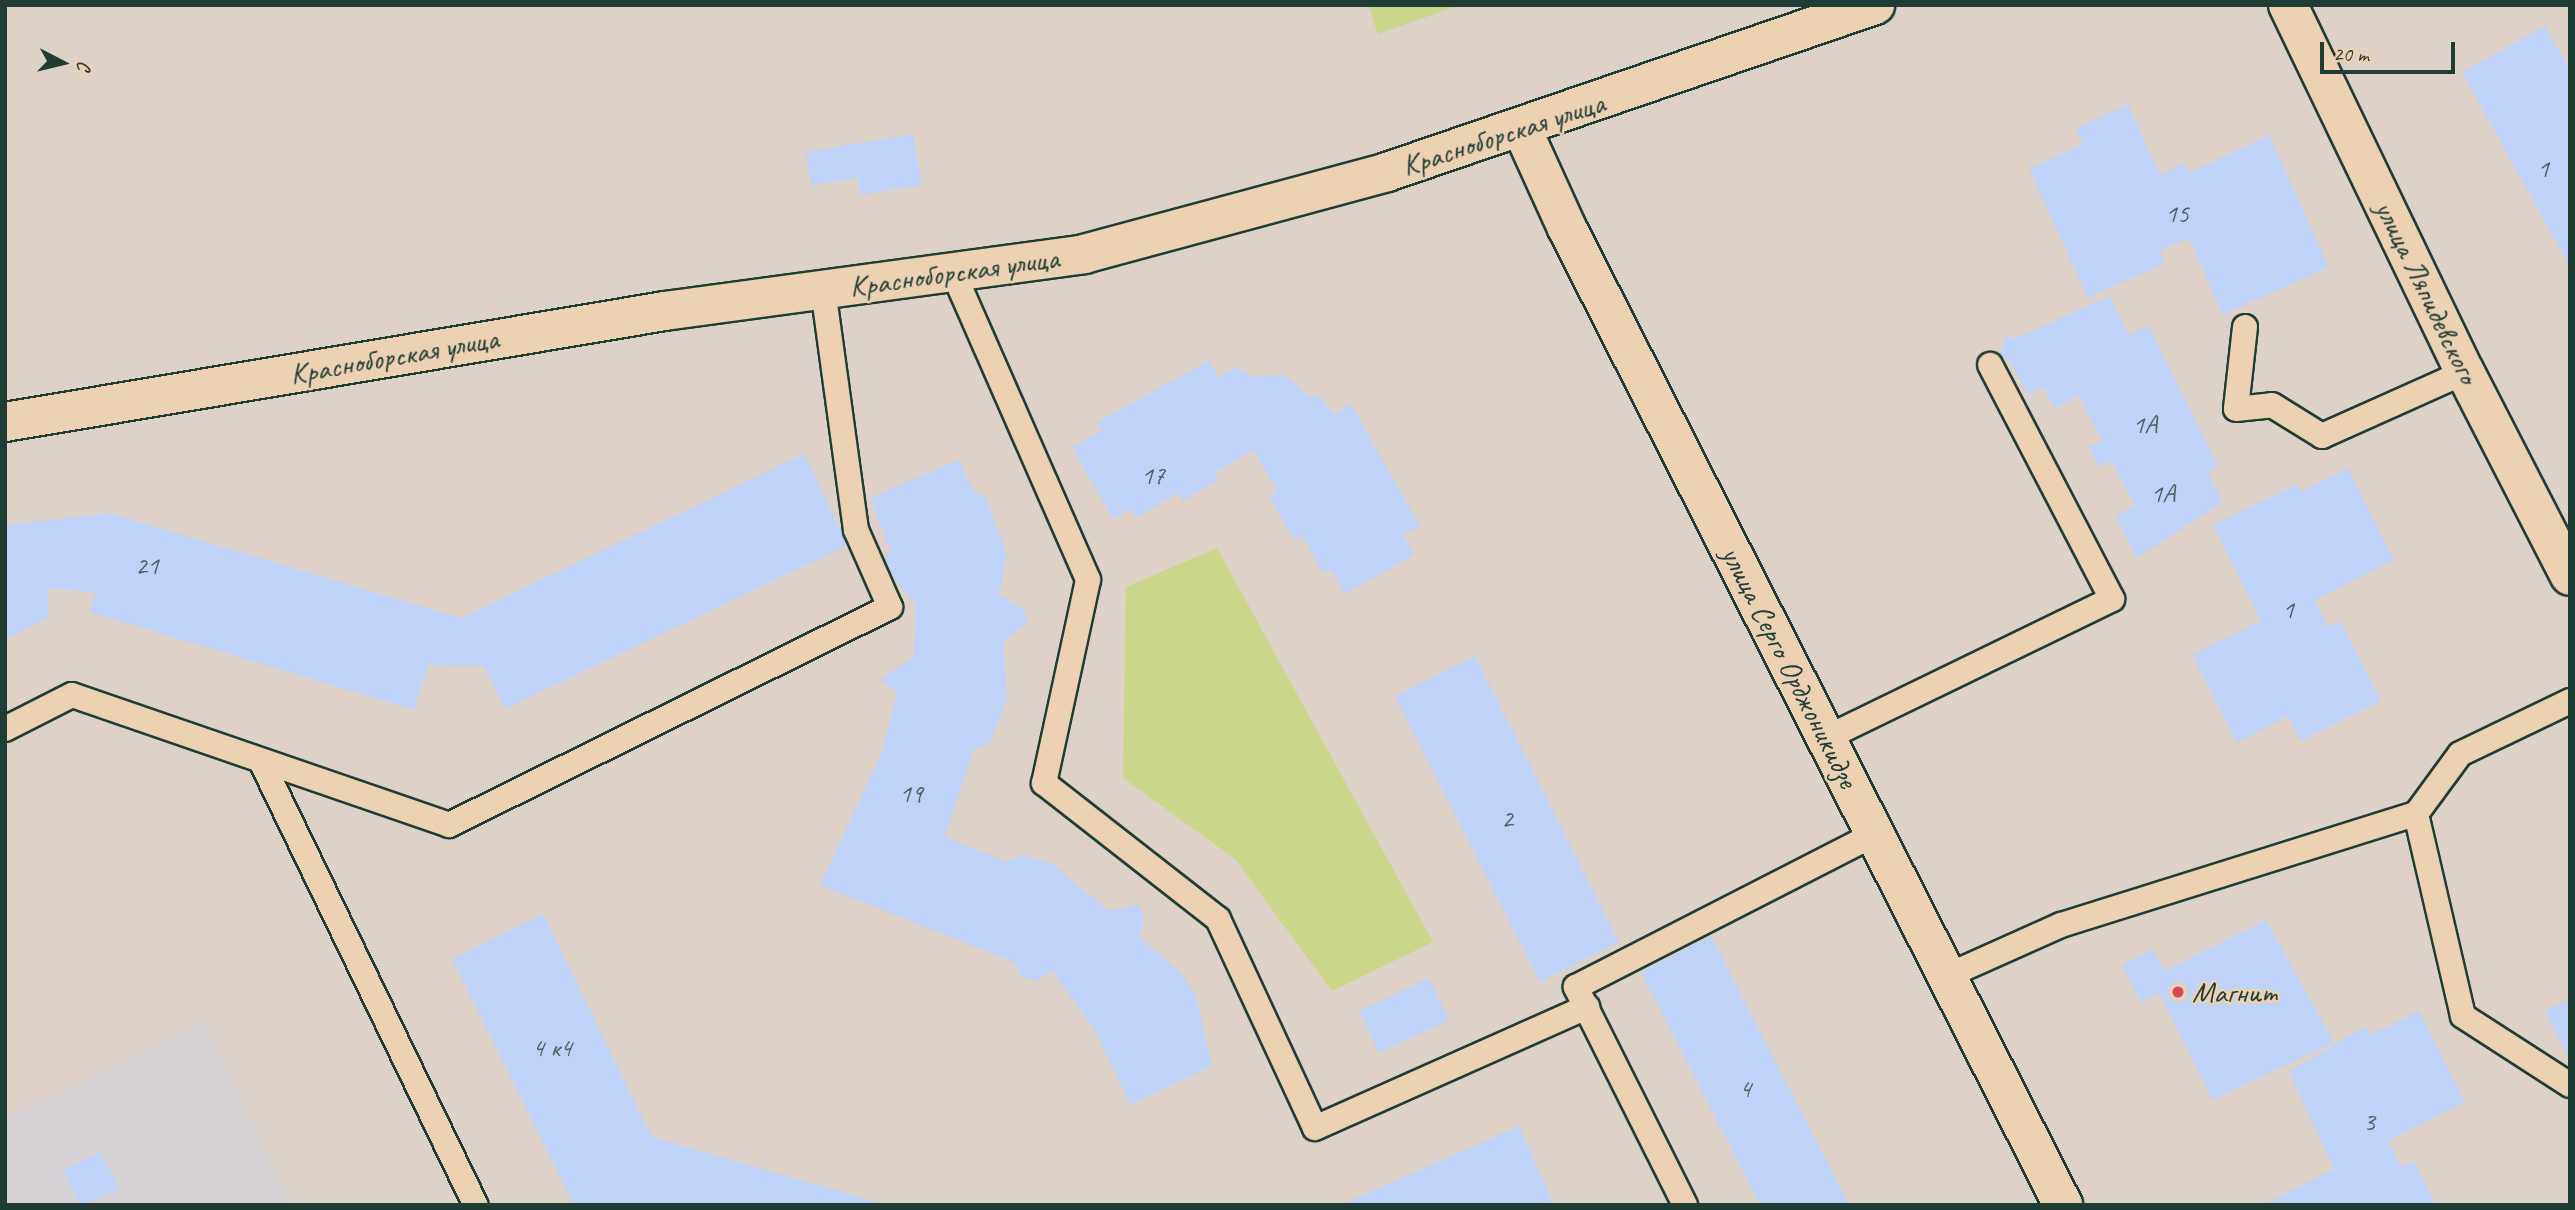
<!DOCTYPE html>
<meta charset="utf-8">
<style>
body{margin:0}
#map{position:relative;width:2575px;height:1210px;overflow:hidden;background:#ded1c7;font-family:Caveat,sans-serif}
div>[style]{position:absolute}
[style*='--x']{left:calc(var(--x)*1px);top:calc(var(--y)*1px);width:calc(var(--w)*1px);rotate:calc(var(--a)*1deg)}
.built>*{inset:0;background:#d5d1d5}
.green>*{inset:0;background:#cad78a}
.building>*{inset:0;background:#bfd2f7}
.roads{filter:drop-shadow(2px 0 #1f3d34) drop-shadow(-2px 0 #1f3d34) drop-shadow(0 2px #1f3d34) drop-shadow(0 -2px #1f3d34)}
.lane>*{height:24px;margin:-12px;padding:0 12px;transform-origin:12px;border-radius:12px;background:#ecd1b3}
.street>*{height:38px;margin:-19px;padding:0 19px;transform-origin:19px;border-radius:19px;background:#ecd1b3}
.secondary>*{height:38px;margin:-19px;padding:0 19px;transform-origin:19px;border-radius:19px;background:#ecd1b3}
.dots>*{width:19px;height:19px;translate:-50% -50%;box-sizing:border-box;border:4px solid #ecd1b3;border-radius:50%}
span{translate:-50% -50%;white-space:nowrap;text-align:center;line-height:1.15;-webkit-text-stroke:5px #ecd1b3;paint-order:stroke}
.number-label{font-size:26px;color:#476265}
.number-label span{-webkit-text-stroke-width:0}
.street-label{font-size:30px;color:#1f3d34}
.poi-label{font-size:30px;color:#1f3d34}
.left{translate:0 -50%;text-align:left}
.frame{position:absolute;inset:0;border:7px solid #1f3d34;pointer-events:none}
.north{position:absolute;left:28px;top:28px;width:70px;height:70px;-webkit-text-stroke:5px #ecd1b3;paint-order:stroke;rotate:97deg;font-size:19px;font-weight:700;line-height:28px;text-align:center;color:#1f3d34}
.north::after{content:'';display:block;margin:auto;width:24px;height:32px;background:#1f3d34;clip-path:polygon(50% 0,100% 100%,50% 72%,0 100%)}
.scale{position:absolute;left:2320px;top:42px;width:135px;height:32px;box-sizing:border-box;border:4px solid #1f3d34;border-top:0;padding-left:9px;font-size:21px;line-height:24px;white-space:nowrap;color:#1f3d34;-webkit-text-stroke:5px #ecd1b3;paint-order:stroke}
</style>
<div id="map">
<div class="built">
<i style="clip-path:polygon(204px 1021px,292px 1205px,5px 1205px,5px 1117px)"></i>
</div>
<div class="green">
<i style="clip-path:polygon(1368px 5px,1460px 5px,1378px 34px)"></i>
<i style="clip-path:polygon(1217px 548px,1433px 942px,1332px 991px,1235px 859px,1123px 778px,1126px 587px)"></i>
</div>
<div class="building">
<i style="clip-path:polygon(2545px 26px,2570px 70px,2570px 267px,2462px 72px)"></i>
<i style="clip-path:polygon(2128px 105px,2160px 175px,2185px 163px,2189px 173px,2269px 135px,2329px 267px,2223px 315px,2189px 238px,2160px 251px,2165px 263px,2088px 298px,2029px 169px,2083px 144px,2076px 128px)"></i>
<i style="clip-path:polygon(913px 134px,922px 185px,860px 195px,858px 178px,811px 185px,806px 152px)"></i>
<i style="clip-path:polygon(2110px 296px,2129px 336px,2148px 325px,2218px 466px,2208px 473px,2223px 502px,2137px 558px,2116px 516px,2135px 505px,2111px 461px,2099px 467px,2089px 447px,2102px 440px,2078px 396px,2054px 409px,2043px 387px,2028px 395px,2009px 360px,1999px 357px,2006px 336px,2014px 339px)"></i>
<i style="clip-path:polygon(1209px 361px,1219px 378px,1236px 367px,1253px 377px,1285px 375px,1311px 397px,1319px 395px,1334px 414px,1351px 404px,1420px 526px,1403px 535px,1414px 555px,1345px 594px,1331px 569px,1323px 573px,1302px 535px,1294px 540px,1269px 496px,1277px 491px,1253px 450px,1214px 473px,1219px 480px,1183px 501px,1178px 493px,1136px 518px,1131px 509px,1113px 519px,1072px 447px,1102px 430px,1097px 422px)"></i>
<i style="clip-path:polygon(804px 454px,848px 545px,505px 709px,484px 666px,428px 665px,414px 710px,90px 612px,96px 593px,48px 588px,48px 618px,5px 640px,7px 525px,109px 513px,461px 618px)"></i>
<i style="clip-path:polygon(959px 460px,971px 488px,986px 499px,1007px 554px,999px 594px,1025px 611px,1027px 623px,1004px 640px,1007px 700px,989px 744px,974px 749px,945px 837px,1007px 862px,1019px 855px,1051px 863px,1109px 911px,1138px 905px,1144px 915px,1140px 938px,1182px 974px,1196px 996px,1212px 1066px,1131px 1105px,1094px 1029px,1052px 971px,1036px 981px,1019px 976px,1016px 963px,820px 885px,882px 752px,897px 693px,881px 679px,914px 656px,915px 604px,879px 560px,891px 552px,870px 498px)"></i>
<i style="clip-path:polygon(2348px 468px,2394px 560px,2315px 600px,2328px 627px,2340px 621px,2381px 701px,2301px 741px,2288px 716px,2237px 743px,2192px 655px,2261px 621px,2213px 525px,2298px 484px,2301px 492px)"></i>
<i style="clip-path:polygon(1475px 656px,1619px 942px,1540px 982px,1395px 696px)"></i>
<i style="clip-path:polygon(543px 914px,652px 1137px,888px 1205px,574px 1205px,452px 959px)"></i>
<i style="clip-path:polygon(2266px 920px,2334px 1042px,2213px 1100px,2159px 993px,2141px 1002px,2122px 965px,2153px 949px,2164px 971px)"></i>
<i style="clip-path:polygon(1711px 936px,1849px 1205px,1760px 1205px,1641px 972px)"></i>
<i style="clip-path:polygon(1429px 978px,1449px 1020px,1379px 1053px,1359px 1011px)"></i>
<i style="clip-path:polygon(2570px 999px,2570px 1051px,2566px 1053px,2545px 1011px)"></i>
<i style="clip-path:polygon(2419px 1011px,2465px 1102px,2388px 1141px,2401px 1167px,2414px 1161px,2436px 1205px,2263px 1205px,2334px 1169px,2289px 1072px,2365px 1026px,2370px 1035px)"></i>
<i style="clip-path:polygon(1519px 1126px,1554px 1205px,1341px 1205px)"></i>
<i style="clip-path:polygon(100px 1152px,119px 1189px,81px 1205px,63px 1171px)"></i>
</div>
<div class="roads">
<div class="lane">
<i style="--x:953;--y:272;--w:336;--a:66.3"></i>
<i style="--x:1088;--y:580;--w:208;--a:102.2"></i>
<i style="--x:1044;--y:783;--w:221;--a:38"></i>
<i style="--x:1218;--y:919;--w:230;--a:65.1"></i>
<i style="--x:1315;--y:1128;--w:298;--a:-24"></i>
<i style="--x:2245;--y:327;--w:82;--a:96.3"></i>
<i style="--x:2236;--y:409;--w:36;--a:-6"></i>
<i style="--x:2272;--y:405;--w:59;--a:31.8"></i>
<i style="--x:2322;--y:436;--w:157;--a:-24.1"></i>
<i style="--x:5;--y:729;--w:75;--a:-26.9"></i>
<i style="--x:72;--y:695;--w:399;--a:19"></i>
<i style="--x:449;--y:825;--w:492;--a:-26.3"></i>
<i style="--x:890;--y:607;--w:84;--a:-113.8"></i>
<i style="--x:856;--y:530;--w:242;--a:-97.8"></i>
<i style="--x:1826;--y:738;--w:318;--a:-25.9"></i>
<i style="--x:2112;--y:599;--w:264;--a:-117.5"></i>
<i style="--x:261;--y:761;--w:493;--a:64.2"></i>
<i style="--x:2416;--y:814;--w:207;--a:76.9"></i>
<i style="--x:2463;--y:1016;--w:127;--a:32.8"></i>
<i style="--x:1947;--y:976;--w:125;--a:-24.1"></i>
<i style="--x:2061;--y:925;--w:372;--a:-17.4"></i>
<i style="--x:2416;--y:814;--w:74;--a:-53.7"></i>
<i style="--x:2460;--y:754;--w:122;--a:-25.7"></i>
<i style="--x:1685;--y:1205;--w:244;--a:-116.6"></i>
<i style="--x:1576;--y:987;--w:336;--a:-27.1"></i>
</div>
<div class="street">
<i style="--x:2288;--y:5;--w:407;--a:64.3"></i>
<i style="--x:2465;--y:372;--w:229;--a:62.8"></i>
</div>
<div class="secondary">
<i style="--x:1521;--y:127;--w:111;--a:65.5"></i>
<i style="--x:1567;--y:228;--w:1096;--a:63.08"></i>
<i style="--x:5;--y:422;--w:669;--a:-9.55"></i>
<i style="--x:665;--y:311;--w:423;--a:-7.7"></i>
<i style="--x:1084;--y:254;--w:314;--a:-15.1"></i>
<i style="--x:1387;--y:172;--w:516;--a:-18.89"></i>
</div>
</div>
<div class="dots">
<i style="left:2178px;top:992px;background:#d1495b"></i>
</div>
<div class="number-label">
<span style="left:2543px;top:169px">1</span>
<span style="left:2177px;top:214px">15</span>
<span style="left:2145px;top:425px">1А</span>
<span style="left:1153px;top:476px">17</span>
<span style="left:2163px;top:494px">1А</span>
<span style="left:147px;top:566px">21</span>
<span style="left:2288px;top:610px">1</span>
<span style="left:911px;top:794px">19</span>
<span style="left:1507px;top:819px">2</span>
<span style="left:552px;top:1048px">4 к4</span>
<span style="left:1745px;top:1089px">4</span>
<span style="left:2369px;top:1122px">3</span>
</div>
<div class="street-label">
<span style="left:1503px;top:134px;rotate:-18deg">Красноборская улица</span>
<span style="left:954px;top:272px;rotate:-8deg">Красноборская улица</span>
<span style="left:2427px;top:292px;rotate:64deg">улица Ляпидевского</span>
<span style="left:394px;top:356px;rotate:-10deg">Красноборская улица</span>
<span style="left:1790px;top:667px;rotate:63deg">улица Серго Орджоникидзе</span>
</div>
<div class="poi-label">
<span class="left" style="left:2192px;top:992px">Магнит</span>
</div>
<div class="frame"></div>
<div class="north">С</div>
<div class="scale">20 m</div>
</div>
